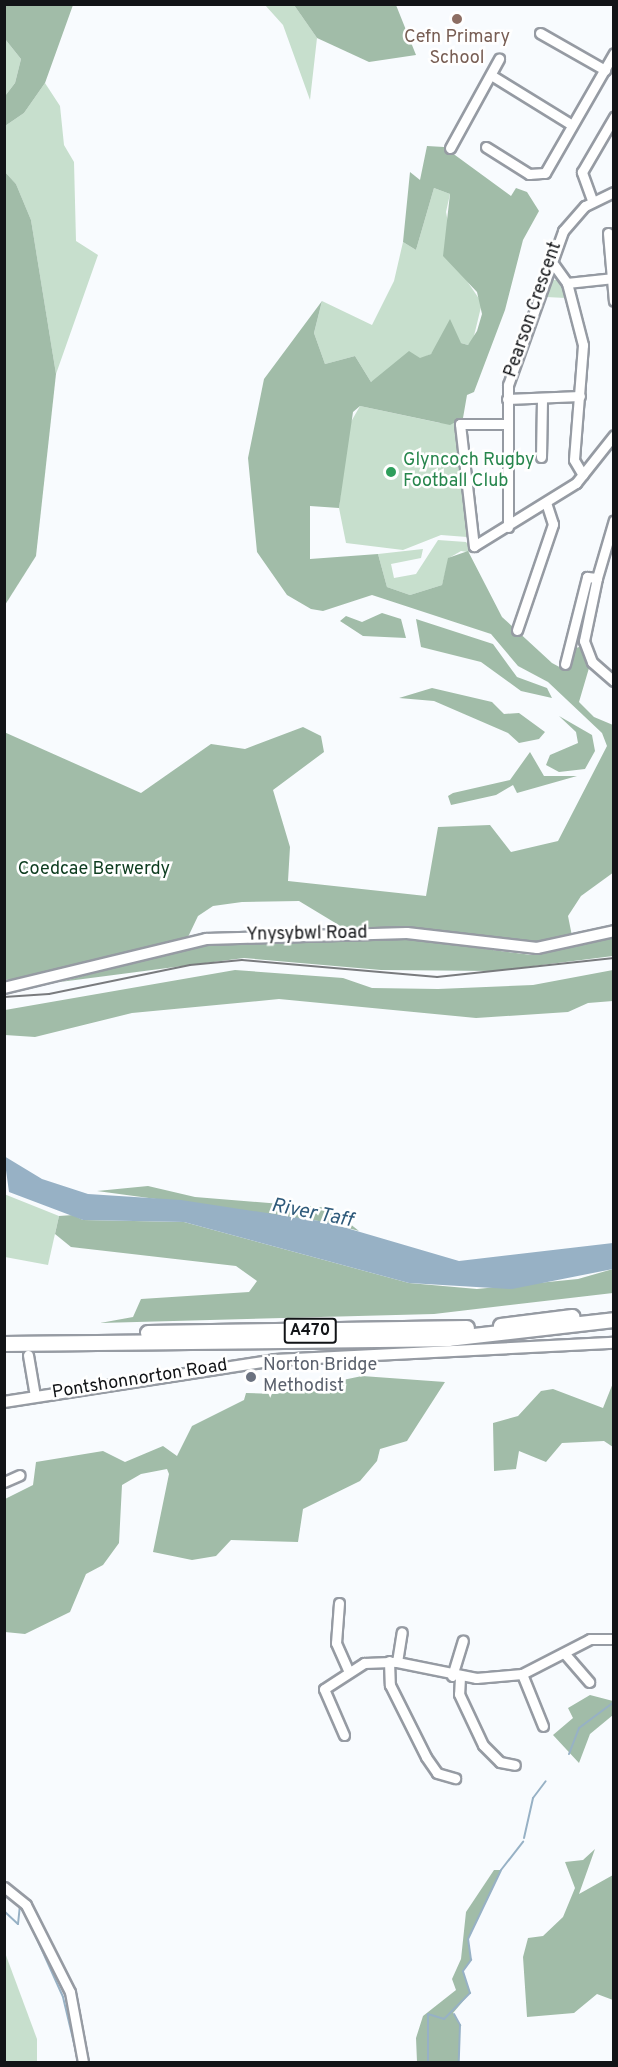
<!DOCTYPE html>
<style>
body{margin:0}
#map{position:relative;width:618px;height:2067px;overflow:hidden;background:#f8fbfe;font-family:Overpass,sans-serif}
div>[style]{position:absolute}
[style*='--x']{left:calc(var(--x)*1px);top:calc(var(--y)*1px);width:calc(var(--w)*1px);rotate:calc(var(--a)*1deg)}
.green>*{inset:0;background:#c7dfcd}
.forest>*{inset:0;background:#a1bca8}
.water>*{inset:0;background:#97b1c5}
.stream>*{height:2px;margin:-1px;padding:0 1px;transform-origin:1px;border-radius:1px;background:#97b1c5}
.roads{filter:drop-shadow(2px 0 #969ba3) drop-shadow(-2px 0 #969ba3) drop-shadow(0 2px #969ba3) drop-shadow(0 -2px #969ba3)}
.minor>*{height:9px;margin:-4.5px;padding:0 4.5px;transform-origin:4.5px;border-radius:4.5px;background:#fff}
.major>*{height:10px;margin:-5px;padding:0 5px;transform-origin:5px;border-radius:5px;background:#fff}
.highway>*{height:14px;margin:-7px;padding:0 7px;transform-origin:7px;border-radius:7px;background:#fff}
.rail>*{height:2px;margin:-1px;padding:0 1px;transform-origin:1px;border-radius:1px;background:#797b7e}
.dots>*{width:16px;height:16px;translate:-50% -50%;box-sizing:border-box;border:3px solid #fff;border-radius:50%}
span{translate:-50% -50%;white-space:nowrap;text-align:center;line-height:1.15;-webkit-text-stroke:5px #fff;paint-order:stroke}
.shield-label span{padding:2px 4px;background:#fff;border:2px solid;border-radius:4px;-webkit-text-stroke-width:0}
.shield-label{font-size:16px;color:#121417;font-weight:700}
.education-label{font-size:18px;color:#785e54}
.street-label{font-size:18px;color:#121417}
.leisure-label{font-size:18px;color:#27864d}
.left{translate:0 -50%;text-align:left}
.park-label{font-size:18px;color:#0d3c1f}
.worship-label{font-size:18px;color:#5b616d}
.water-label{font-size:20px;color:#2f5a7a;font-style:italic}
.frame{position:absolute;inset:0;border:6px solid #121417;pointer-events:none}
</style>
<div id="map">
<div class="green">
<i style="clip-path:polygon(265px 5px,294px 5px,317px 38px,310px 100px,283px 25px)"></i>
<i style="clip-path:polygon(5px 39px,21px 59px,15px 83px,5px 96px)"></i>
<i style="clip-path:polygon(45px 83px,60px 106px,64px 145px,74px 162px,76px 241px,98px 255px,56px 374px,31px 220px,16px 184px,5px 172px,5px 126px,24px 113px)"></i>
<i style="clip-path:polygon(434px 188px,450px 194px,446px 212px,456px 265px,482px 303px,473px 340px,468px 345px,444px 338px,431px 354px,371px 382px,355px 356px,325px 364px,314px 333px,322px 301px,372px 325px,394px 281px,403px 242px,416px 250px)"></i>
<i style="clip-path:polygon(552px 280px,560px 280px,566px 298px,546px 297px)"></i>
<i style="clip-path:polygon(360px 406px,440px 423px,457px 421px,467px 537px,441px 535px,403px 550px,346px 543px,339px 508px,348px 427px)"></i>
<i style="clip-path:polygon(438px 540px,466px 542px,474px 553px,461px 551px,449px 558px,442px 585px,410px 595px,387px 587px,378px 554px,423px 549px,421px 558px,391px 564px,394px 578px,416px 574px)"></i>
<i style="clip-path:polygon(4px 1194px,59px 1216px,48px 1265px,5px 1257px)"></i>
<i style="clip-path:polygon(4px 1950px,37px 2039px,37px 2062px,5px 2062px)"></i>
</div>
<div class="forest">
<i style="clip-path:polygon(5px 4px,73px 5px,45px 83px,24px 113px,5px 126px,5px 96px,15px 83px,21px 59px,5px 39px)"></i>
<i style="clip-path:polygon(294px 5px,396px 5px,416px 55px,369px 62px,317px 38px)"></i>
<i style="clip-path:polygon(427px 146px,444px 147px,511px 196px,516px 188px,527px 192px,539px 211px,523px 240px,505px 310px,474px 392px,467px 395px,463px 418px,450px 425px,360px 406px,353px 412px,339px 508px,310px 506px,310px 559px,378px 554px,387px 587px,410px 595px,442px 585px,448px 558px,468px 551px,502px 617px,552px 663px,565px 670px,570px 650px,582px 646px,589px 668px,579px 702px,594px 717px,613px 725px,614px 872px,581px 896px,568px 916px,572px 936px,538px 942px,342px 927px,299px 901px,242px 902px,213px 906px,198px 916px,188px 937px,69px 972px,5px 980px,4px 732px,141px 793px,211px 744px,245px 749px,303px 727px,321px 736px,324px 752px,273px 790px,290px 847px,288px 881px,426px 896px,438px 827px,490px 825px,511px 852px,558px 841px,607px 746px,602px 733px,548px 682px,518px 666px,491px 634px,372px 595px,323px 611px,311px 609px,287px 595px,257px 552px,248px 458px,264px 379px,322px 301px,314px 333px,325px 364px,355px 356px,371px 382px,409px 351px,420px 358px,431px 354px,450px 319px,461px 343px,468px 345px,477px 331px,482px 314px,477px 292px,443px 256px,450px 194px,434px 188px,416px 250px,403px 242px,410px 172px,420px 180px)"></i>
<i style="clip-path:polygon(5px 172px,16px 184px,31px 220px,56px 374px,36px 556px,5px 605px)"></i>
<i style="clip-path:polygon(382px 613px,401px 619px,406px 638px,363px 636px,340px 621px,346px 616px,362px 622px)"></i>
<i style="clip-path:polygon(416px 619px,493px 644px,517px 677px,547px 688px,552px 698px,521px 691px,481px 662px,421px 647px)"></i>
<i style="clip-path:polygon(432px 688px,492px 702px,504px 714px,519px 713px,545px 732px,539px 739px,519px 743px,508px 733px,434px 701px,399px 698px)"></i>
<i style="clip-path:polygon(559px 716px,592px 735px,595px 751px,585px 769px,559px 772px,546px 765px,550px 755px,578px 743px,576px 732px)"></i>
<i style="clip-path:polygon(530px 752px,544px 776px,577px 776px,517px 793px,513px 785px,496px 795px,451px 805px,448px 796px,453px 793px,510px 780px)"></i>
<i style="clip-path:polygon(613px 936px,613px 956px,494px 971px,381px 970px,244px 958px,60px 982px,208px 944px,399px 938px,532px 955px)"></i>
<i style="clip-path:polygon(235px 970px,343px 978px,372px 988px,438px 989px,533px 985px,613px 970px,613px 1001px,588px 1003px,568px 1012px,476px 1018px,279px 999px,132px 1013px,35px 1037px,5px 1035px,5px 1010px)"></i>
<i style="clip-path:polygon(148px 1186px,195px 1197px,330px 1208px,359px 1231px,326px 1222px,97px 1191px)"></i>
<i style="clip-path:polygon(73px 1215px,83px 1220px,184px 1222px,409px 1283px,477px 1289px,578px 1279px,613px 1269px,613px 1293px,434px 1314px,100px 1323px,133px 1317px,141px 1299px,249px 1292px,257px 1281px,236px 1266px,71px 1247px,55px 1234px,59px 1216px)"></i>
<i style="clip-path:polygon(362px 1376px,445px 1382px,407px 1441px,380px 1449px,377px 1461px,360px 1481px,303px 1509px,298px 1542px,231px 1540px,216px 1556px,192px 1560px,153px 1552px,169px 1474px,167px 1469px,141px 1474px,122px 1485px,119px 1543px,103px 1565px,86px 1574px,70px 1612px,25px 1634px,5px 1632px,5px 1499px,33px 1485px,36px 1462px,103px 1451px,125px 1462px,163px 1446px,177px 1456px,192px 1426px,244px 1400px,246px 1393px,276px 1394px)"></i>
<i style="clip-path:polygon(613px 1383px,613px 1447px,604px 1441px,562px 1443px,546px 1462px,519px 1451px,516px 1469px,494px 1471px,493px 1423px,518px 1416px,541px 1391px,553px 1389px,603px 1408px)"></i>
<i style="clip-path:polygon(590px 1695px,613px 1701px,613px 1715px,590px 1734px,579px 1763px,553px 1735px,573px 1718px,568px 1708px)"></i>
<i style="clip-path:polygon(595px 1849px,579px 1894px,613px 1875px,613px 2000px,597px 1994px,574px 2013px,527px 2017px,523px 1957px,528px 1938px,543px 1936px,563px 1917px,575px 1888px,565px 1862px,583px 1860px)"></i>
<i style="clip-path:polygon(494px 1870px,501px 1870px,468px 1939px,471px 1960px,463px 1971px,470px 1993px,453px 2013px,460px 2025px,459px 2062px,417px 2062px,416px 2038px,423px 2016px,456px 1990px,452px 1979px,461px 1959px,466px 1912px)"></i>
</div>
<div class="water">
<i style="clip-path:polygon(4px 1156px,42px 1179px,88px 1194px,181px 1200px,326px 1222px,459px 1261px,613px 1243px,613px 1269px,512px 1289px,409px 1283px,184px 1222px,83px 1220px,9px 1192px)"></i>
</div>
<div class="stream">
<i style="--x:569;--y:1754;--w:28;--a:-69"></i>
<i style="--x:579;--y:1728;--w:44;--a:-36.6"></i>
<i style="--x:524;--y:1838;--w:41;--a:-77.3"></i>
<i style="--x:533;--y:1798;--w:21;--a:-53"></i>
<i style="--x:4;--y:1911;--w:19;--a:43"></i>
<i style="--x:18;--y:1924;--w:19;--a:-84"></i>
<i style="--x:28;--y:1919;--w:85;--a:65.8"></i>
<i style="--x:63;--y:1997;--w:65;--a:76.6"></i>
<i style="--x:454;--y:2014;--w:13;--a:61"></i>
<i style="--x:460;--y:2025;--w:37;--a:92"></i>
<i style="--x:428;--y:2062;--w:48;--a:-90"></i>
<i style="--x:428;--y:2014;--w:17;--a:17"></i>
<i style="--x:444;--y:2019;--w:37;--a:-45"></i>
<i style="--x:470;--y:1993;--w:23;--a:-108"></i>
<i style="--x:463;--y:1971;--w:14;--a:-54"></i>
<i style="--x:471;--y:1960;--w:21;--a:-98"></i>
<i style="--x:468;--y:1939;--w:76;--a:-64.4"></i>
<i style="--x:501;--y:1870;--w:36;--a:-52"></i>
</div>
<div class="roads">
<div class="minor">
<i style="--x:540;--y:33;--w:75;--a:29.6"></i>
<i style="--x:491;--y:75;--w:95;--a:31.7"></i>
<i style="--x:486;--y:147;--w:51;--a:32.1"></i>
<i style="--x:529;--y:174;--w:16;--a:-4"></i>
<i style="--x:545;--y:173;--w:138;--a:-60.1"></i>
<i style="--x:450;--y:148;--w:102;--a:-61.2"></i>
<i style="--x:592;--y:200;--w:30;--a:-110"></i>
<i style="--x:582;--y:172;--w:64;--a:-59.8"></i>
<i style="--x:608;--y:233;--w:68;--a:85"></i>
<i style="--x:554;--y:265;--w:22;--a:54"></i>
<i style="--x:567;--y:283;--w:64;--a:75.5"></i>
<i style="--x:583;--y:345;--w:115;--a:94.5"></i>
<i style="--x:574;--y:460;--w:17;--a:59"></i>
<i style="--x:567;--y:283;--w:47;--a:-6.1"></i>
<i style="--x:507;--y:399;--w:73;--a:-2.4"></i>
<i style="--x:506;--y:424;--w:46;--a:180"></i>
<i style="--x:460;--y:424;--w:123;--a:83.5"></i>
<i style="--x:474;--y:546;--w:120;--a:-31.7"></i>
<i style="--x:576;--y:483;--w:61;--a:-51.6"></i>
<i style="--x:541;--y:457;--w:58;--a:-89"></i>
<i style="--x:508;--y:527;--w:142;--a:-90"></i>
<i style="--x:508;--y:385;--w:164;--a:-70.3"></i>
<i style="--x:563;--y:231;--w:33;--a:-49"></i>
<i style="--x:585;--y:206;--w:32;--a:-26"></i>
<i style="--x:597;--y:578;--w:64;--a:101.7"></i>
<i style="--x:584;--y:641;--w:22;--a:69"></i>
<i style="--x:592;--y:662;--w:29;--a:41"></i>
<i style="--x:517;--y:630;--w:112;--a:-71.2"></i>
<i style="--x:553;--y:524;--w:22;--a:-108"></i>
<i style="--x:565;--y:664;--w:90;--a:-75.8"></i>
<i style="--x:587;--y:577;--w:10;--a:6"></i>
<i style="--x:597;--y:578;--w:60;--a:-73.7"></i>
<i style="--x:28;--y:1355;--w:42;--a:80.3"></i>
<i style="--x:4;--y:1482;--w:17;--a:-24"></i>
<i style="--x:339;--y:1603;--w:40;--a:94.3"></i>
<i style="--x:336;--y:1643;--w:32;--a:66"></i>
<i style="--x:565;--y:1654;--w:37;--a:49"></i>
<i style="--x:389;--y:1661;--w:24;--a:88"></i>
<i style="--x:390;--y:1685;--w:80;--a:63.4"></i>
<i style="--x:426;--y:1757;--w:19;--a:55"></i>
<i style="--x:437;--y:1773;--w:19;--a:16"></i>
<i style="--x:397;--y:1662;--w:30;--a:-81"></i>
<i style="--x:522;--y:1674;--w:56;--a:68"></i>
<i style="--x:452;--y:1676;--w:37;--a:-73"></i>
<i style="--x:460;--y:1677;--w:17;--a:93"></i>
<i style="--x:459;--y:1694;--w:56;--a:64.8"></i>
<i style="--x:483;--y:1745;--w:24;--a:45"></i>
<i style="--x:500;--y:1762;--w:15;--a:11"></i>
<i style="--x:344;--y:1735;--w:50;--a:-113.5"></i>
<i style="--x:324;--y:1689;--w:48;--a:-33"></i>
<i style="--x:364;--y:1663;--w:33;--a:-2"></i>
<i style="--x:397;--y:1662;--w:81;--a:11.4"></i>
<i style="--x:476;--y:1678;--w:46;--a:-5"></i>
<i style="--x:522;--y:1674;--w:76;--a:-27.2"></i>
<i style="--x:590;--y:1639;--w:24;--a:0"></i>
<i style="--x:4;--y:1887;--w:28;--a:39"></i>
<i style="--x:26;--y:1905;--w:97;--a:63.2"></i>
<i style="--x:70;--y:1992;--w:71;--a:79.5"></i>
</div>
<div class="major">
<i style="--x:4;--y:988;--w:208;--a:-13.6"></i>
<i style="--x:206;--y:939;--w:201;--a:-1.7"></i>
<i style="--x:407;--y:933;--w:131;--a:6.6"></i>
<i style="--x:537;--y:948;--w:79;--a:-12.4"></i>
<i style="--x:4;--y:1402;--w:274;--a:-8.8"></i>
<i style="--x:275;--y:1360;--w:339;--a:-2.9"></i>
</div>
<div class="highway">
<i style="--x:501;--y:1326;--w:72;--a:-7.2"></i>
<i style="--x:148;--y:1333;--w:319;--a:-0.9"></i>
<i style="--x:4;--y:1344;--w:444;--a:-0.6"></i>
<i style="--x:448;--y:1339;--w:167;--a:-6.5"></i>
</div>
</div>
<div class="rail">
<i style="--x:4;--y:997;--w:45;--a:-3.8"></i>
<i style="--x:49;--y:994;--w:144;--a:-11.6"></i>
<i style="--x:190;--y:965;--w:52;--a:-5.5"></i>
<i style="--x:242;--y:960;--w:196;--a:5"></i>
<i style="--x:437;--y:977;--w:178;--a:-6.1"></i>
</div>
<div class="dots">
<i style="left:457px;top:19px;background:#8d6e63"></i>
<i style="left:391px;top:472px;background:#2e9e5b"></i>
<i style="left:251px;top:1377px;background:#6b7280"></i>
</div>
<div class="shield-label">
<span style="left:310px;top:1331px">A470</span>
</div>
<div class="education-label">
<span style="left:457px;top:49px">Cefn Primary<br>School</span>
</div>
<div class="street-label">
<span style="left:534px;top:310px;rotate:-71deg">Pearson Crescent</span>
<span style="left:307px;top:935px;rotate:-1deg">Ynysybwl Road</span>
<span style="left:140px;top:1380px;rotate:-9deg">Pontshonnorton Road</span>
</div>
<div class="leisure-label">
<span class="left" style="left:403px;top:472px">Glyncoch Rugby<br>Football Club</span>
</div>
<div class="park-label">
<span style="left:94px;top:870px">Coedcae Berwerdy</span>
</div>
<div class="worship-label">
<span class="left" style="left:263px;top:1377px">Norton Bridge<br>Methodist</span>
</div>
<div class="water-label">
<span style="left:312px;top:1214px;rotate:11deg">River Taff</span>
</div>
<div class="frame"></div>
</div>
